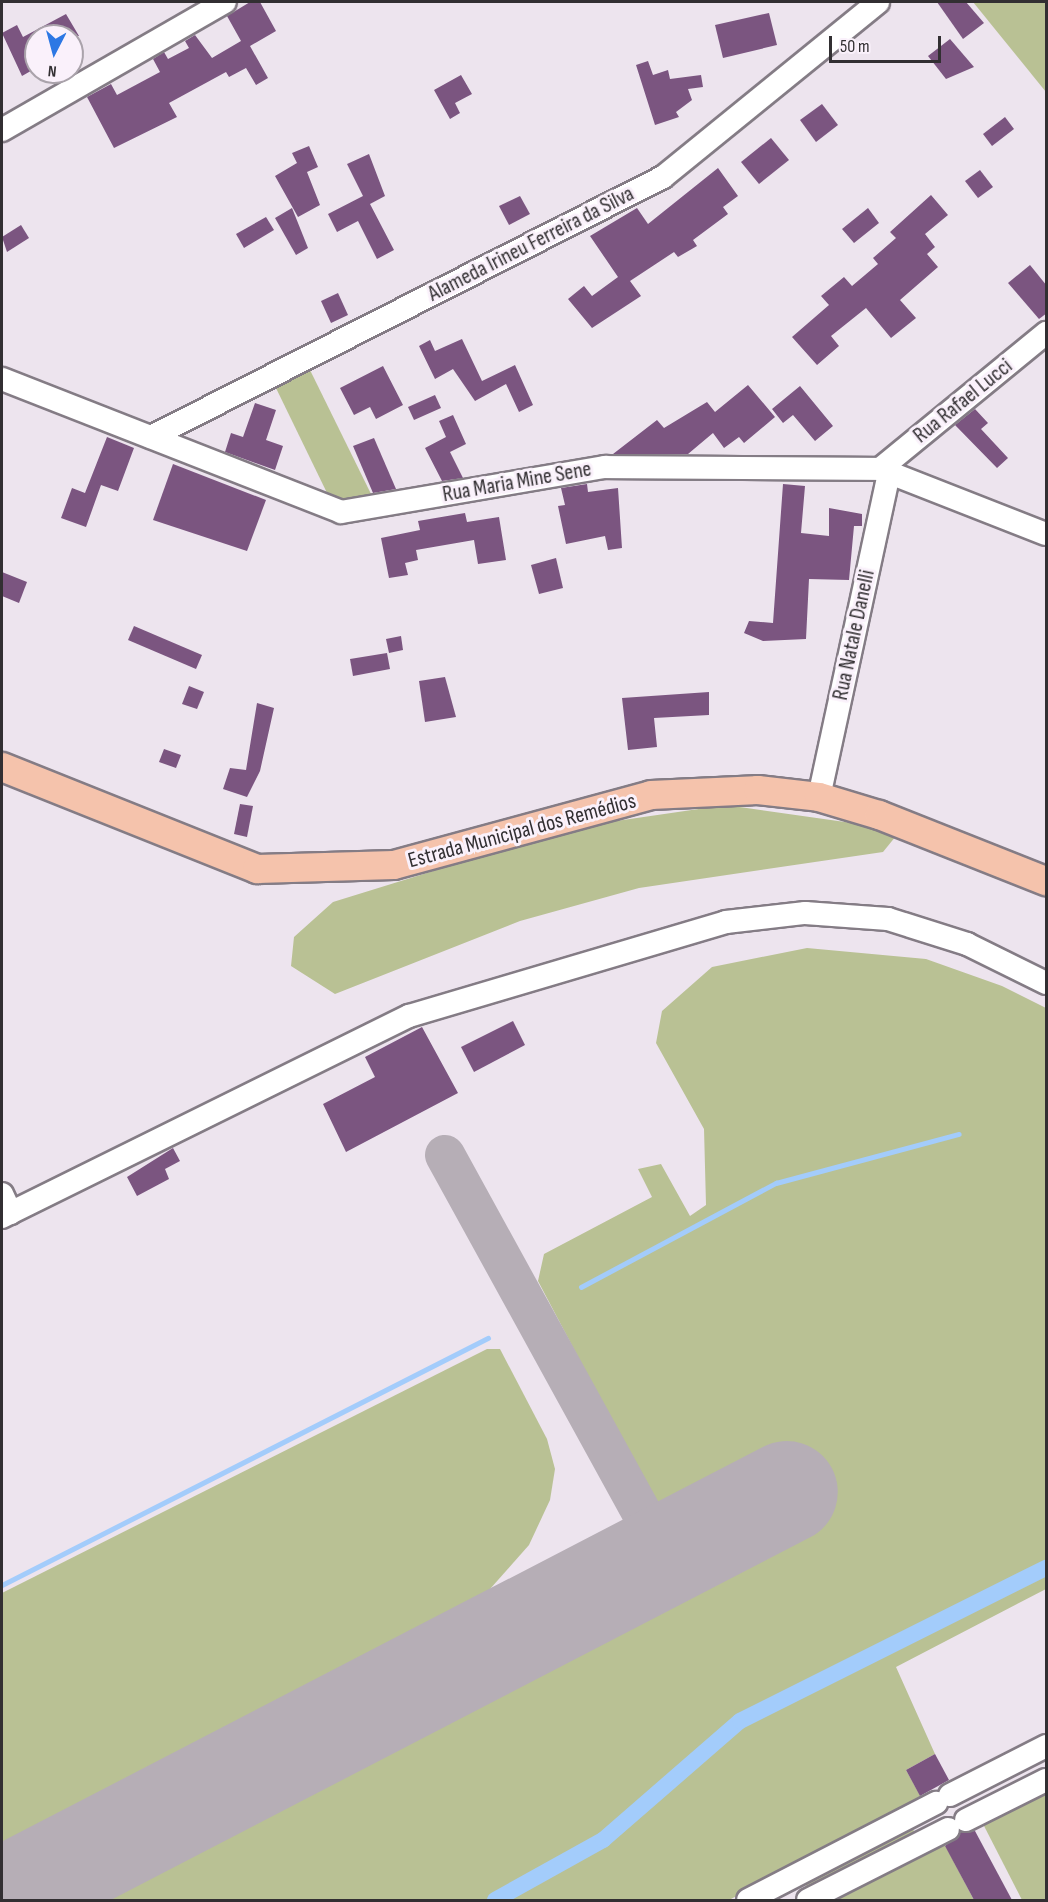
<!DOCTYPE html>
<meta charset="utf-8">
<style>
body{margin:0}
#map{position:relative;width:1048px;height:1902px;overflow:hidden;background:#ede4ee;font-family:"Sofia Sans Condensed",sans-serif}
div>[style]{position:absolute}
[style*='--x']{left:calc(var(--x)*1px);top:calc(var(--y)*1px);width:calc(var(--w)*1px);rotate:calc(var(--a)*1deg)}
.green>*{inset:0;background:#b9c194}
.stream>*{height:4.5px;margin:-2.25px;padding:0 2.25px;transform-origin:2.25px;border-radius:2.25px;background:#a3ccfb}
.canal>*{height:16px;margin:-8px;padding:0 8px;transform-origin:8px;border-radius:8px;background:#a3ccfb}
.taxiway>*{height:40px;margin:-20px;padding:0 20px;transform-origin:20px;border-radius:20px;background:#b6aeb6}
.runway>*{height:102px;margin:-51px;padding:0 51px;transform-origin:51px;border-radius:51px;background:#b6aeb6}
.building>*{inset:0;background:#7b5580}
.roads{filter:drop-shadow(2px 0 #847c85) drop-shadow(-2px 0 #847c85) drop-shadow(0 2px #847c85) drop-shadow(0 -2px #847c85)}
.minor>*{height:22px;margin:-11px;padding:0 11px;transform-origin:11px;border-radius:11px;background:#fff}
.major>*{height:28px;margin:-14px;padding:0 14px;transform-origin:14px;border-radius:14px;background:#f5c3ac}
span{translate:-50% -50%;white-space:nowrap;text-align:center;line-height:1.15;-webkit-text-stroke:6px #faf1fb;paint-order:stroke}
.street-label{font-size:22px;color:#322f32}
.frame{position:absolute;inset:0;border:3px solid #322f32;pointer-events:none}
.north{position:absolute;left:24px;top:24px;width:60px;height:60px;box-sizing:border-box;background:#faf1fb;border:2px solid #aaa3ab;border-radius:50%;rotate:186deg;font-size:16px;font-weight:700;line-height:24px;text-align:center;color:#322f32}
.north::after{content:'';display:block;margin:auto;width:21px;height:27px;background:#2d78e4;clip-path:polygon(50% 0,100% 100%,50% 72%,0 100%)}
.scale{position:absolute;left:829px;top:36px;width:112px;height:27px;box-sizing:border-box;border:3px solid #322f32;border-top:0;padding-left:8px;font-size:18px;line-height:21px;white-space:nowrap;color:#322f32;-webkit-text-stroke:4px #faf1fb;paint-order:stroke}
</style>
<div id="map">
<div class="green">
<i style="clip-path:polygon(973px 2px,1046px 2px,1046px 92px)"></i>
<i style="clip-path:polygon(309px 368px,373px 498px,348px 502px,328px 495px,275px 386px)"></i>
<i style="clip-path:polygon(726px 805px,852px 823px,896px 836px,883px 852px,639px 888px,520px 921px,335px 994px,291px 966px,294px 937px,333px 902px,575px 827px)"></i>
<i style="clip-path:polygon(807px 948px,926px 959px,1002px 986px,1046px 1008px,1046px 1589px,896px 1667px,935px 1754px,906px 1770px,922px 1799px,729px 1900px,108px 1900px,809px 1536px,766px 1452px,657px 1507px,538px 1281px,544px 1254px,652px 1197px,638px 1169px,661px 1164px,690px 1216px,706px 1205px,704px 1129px,656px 1043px,662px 1011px,712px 967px)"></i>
<i style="clip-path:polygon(487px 1349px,500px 1349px,547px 1439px,555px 1469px,550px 1500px,529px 1545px,482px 1598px,2px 1846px,2px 1593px)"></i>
<i style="clip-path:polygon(1046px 1789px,1046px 1900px,1022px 1900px,982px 1822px)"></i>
<i style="clip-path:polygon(912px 1828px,916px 1834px,806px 1886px,806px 1882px)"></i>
<i style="clip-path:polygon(945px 1845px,974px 1900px,833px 1900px)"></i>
</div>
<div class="stream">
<i style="--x:581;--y:1287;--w:221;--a:-28.1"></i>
<i style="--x:776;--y:1183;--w:189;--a:-15"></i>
<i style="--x:2;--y:1585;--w:545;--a:-26.94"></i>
</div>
<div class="canal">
<i style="--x:495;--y:1900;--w:124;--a:-29.1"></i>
<i style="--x:603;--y:1840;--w:181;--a:-41"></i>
<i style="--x:740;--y:1721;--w:342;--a:-26.6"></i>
</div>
<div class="taxiway">
<i style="--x:445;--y:1155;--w:457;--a:61.2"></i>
</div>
<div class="runway">
<i style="--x:2;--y:1899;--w:884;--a:-27.41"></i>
</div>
<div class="building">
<i style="clip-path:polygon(250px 2px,260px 2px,276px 31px,250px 46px,268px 78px,256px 85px,246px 68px,229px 77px,226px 72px,169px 103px,177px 117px,114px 148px,87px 97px,111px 84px,117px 95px,160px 72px,153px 59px,164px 52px,168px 59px,189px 48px,185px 41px,195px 35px,212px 58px,241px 41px,227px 16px)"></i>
<i style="clip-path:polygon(937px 2px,966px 2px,984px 23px,963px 39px)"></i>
<i style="clip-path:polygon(769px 13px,777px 45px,723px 58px,715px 25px)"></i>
<i style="clip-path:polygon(66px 14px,79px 36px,36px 36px,36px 68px,22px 76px,2px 33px,17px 25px,23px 37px)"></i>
<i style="clip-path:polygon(950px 39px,974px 67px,946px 79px,928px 56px)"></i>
<i style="clip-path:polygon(648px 61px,653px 75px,668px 70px,670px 79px,701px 75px,703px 87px,688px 89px,692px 100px,676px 112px,679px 117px,655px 125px,636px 65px)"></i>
<i style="clip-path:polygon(461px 75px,472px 94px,455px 103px,460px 113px,450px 119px,434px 90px)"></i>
<i style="clip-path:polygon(822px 104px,838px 125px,816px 142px,800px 120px)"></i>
<i style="clip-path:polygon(1005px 117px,1014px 129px,992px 146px,983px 134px)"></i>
<i style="clip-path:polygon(771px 138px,789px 160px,759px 184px,741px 162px)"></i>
<i style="clip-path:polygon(309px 146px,318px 167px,307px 172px,320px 205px,298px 217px,275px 176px,297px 163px,292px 153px)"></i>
<i style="clip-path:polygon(369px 154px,385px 196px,370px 204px,394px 250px,377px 259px,358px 221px,337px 232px,328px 214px,363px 196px,347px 164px)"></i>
<i style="clip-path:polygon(718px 168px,738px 196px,723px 207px,728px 214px,693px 240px,697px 246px,678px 257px,674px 252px,630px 281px,641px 296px,592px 328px,568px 299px,584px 286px,592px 296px,618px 277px,590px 236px,637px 208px,648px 224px)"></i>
<i style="clip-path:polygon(980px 170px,993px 187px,978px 198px,965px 181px)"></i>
<i style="clip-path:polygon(931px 195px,948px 215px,925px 234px,935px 247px,927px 254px,938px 267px,900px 300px,916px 318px,891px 338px,866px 308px,831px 336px,839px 346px,817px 365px,792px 337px,829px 305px,821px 296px,844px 277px,852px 286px,878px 264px,873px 258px,896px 238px,890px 232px)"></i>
<i style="clip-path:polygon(520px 196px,530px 214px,509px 225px,499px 206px)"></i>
<i style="clip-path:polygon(292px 208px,308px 248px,296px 255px,275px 218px)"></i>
<i style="clip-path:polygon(868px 208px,879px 223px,854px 243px,842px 229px)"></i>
<i style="clip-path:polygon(266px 217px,274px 230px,244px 248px,236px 234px)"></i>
<i style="clip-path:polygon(21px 225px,29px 238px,7px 252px,2px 237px)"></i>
<i style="clip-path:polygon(1030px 265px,1047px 286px,1047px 313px,1039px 319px,1008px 283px)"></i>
<i style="clip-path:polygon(338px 293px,348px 315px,331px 323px,321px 301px)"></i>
<i style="clip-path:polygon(462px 339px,482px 381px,515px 365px,533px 405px,519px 412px,506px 384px,475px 401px,453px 369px,435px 379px,419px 346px,430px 340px,435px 351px)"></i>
<i style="clip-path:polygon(383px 366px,403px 405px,376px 419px,370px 407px,354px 415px,340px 388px)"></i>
<i style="clip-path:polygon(748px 385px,775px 417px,744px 443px,739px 437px,724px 448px,713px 433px,688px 454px,613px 454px,657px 420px,664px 428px,707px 402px,715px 412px)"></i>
<i style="clip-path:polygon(800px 386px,833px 426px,815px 441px,793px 415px,783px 423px,772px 409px)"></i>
<i style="clip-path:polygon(435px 395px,441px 408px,414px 420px,408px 407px)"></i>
<i style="clip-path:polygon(255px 403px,276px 410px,266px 440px,283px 446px,275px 470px,225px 452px,231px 433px,243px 437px)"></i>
<i style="clip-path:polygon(975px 409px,988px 423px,981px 429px,1008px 458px,997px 468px,955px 425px)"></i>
<i style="clip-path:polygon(453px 415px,466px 444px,450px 452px,463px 478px,442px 481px,425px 448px,446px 437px,439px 421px)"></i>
<i style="clip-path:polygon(107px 437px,134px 448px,118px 491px,101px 485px,86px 527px,61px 518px,72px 488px,85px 493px)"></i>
<i style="clip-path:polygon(374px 438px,396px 489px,373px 493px,353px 446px)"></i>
<i style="clip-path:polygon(173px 464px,266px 500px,247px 551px,153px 520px)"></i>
<i style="clip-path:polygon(587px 484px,588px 492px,618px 488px,622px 548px,608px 550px,605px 536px,566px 544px,558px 506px,565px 505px,561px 488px)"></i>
<i style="clip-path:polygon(783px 484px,805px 486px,801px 533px,829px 536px,829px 508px,862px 514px,862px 526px,854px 526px,849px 580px,809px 579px,806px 639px,763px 641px,744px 633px,749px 621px,773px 623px)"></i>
<i style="clip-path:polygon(465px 513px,467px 522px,499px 517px,506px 560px,478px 564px,474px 540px,416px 550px,418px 560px,405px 563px,408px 575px,389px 578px,381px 538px,420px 530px,418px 521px)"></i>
<i style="clip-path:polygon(556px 558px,563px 588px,539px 594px,531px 565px)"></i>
<i style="clip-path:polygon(2px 572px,27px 582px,19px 603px,2px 596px)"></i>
<i style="clip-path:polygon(134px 626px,202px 655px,196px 669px,128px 640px)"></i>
<i style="clip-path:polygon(401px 636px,403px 650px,389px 653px,386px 639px)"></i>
<i style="clip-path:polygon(387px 653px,390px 669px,353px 676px,350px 659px)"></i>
<i style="clip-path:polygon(445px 677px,456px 717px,425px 722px,419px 681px)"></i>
<i style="clip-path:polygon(189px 686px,204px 692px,197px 709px,182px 704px)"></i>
<i style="clip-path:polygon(709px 692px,709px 715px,654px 718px,657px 747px,628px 750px,622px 698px)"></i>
<i style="clip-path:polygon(257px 703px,274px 708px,260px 771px,247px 797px,223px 789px,230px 768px,246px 770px)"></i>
<i style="clip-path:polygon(164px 749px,181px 755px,176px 768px,159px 762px)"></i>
<i style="clip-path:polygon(240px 804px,253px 806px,247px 837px,234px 834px)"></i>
<i style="clip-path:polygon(513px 1021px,525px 1045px,474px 1072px,461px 1047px)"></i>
<i style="clip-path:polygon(422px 1027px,458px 1093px,346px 1152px,323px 1104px,375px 1077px,365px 1057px)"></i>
<i style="clip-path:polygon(173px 1148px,180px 1161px,165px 1169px,169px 1179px,137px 1196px,127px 1177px)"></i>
<i style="clip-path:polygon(935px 1754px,949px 1780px,920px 1796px,906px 1770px)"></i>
<i style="clip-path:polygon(975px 1831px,1012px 1900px,974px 1900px,945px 1846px,961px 1832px)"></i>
</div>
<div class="roads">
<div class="minor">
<i style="--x:2;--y:130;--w:257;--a:-29.9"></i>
<i style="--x:2;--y:379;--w:364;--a:21.4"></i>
<i style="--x:341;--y:512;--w:268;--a:-9.7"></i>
<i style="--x:605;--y:467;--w:275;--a:0.4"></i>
<i style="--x:880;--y:469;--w:178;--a:21.4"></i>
<i style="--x:151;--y:437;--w:574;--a:-26.92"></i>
<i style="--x:663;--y:177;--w:277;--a:-39.1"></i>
<i style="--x:880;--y:469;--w:215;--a:-39.3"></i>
<i style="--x:819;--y:797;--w:332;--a:-77.8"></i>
<i style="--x:2;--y:1194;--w:21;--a:65"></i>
<i style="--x:2;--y:1217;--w:454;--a:-26.3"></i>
<i style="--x:409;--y:1016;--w:331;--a:-16.5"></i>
<i style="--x:726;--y:922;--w:80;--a:-6.5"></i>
<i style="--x:805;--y:913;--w:83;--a:4.1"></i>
<i style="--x:888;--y:919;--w:83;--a:17.6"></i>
<i style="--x:967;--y:944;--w:88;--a:26.3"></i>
<i style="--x:950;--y:1795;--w:108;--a:-27"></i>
<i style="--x:966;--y:1820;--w:89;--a:-26.6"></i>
<i style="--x:748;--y:1900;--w:212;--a:-27.3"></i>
<i style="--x:808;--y:1900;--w:157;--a:-26.9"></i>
</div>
<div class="major">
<i style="--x:2;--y:767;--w:275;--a:21.8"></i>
<i style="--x:257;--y:869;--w:137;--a:-1.7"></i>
<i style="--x:394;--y:865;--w:266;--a:-15.2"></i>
<i style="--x:651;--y:795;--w:107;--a:-2.7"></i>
<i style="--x:758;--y:790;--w:61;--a:6.5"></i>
<i style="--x:819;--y:797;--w:63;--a:16.7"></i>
<i style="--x:879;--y:815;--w:180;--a:21.6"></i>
</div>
</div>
<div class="street-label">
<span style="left:531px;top:244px;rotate:-27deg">Alameda Irineu Ferreira da Silva</span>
<span style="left:963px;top:401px;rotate:-39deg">Rua Rafael Lucci</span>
<span style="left:517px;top:482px;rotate:-10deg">Rua Maria Mine Sene</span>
<span style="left:854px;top:635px;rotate:-78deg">Rua Natale Danelli</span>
<span style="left:522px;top:831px;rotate:-15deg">Estrada Municipal dos Remédios</span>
</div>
<div class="frame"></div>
<div class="north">N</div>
<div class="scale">50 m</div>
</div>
